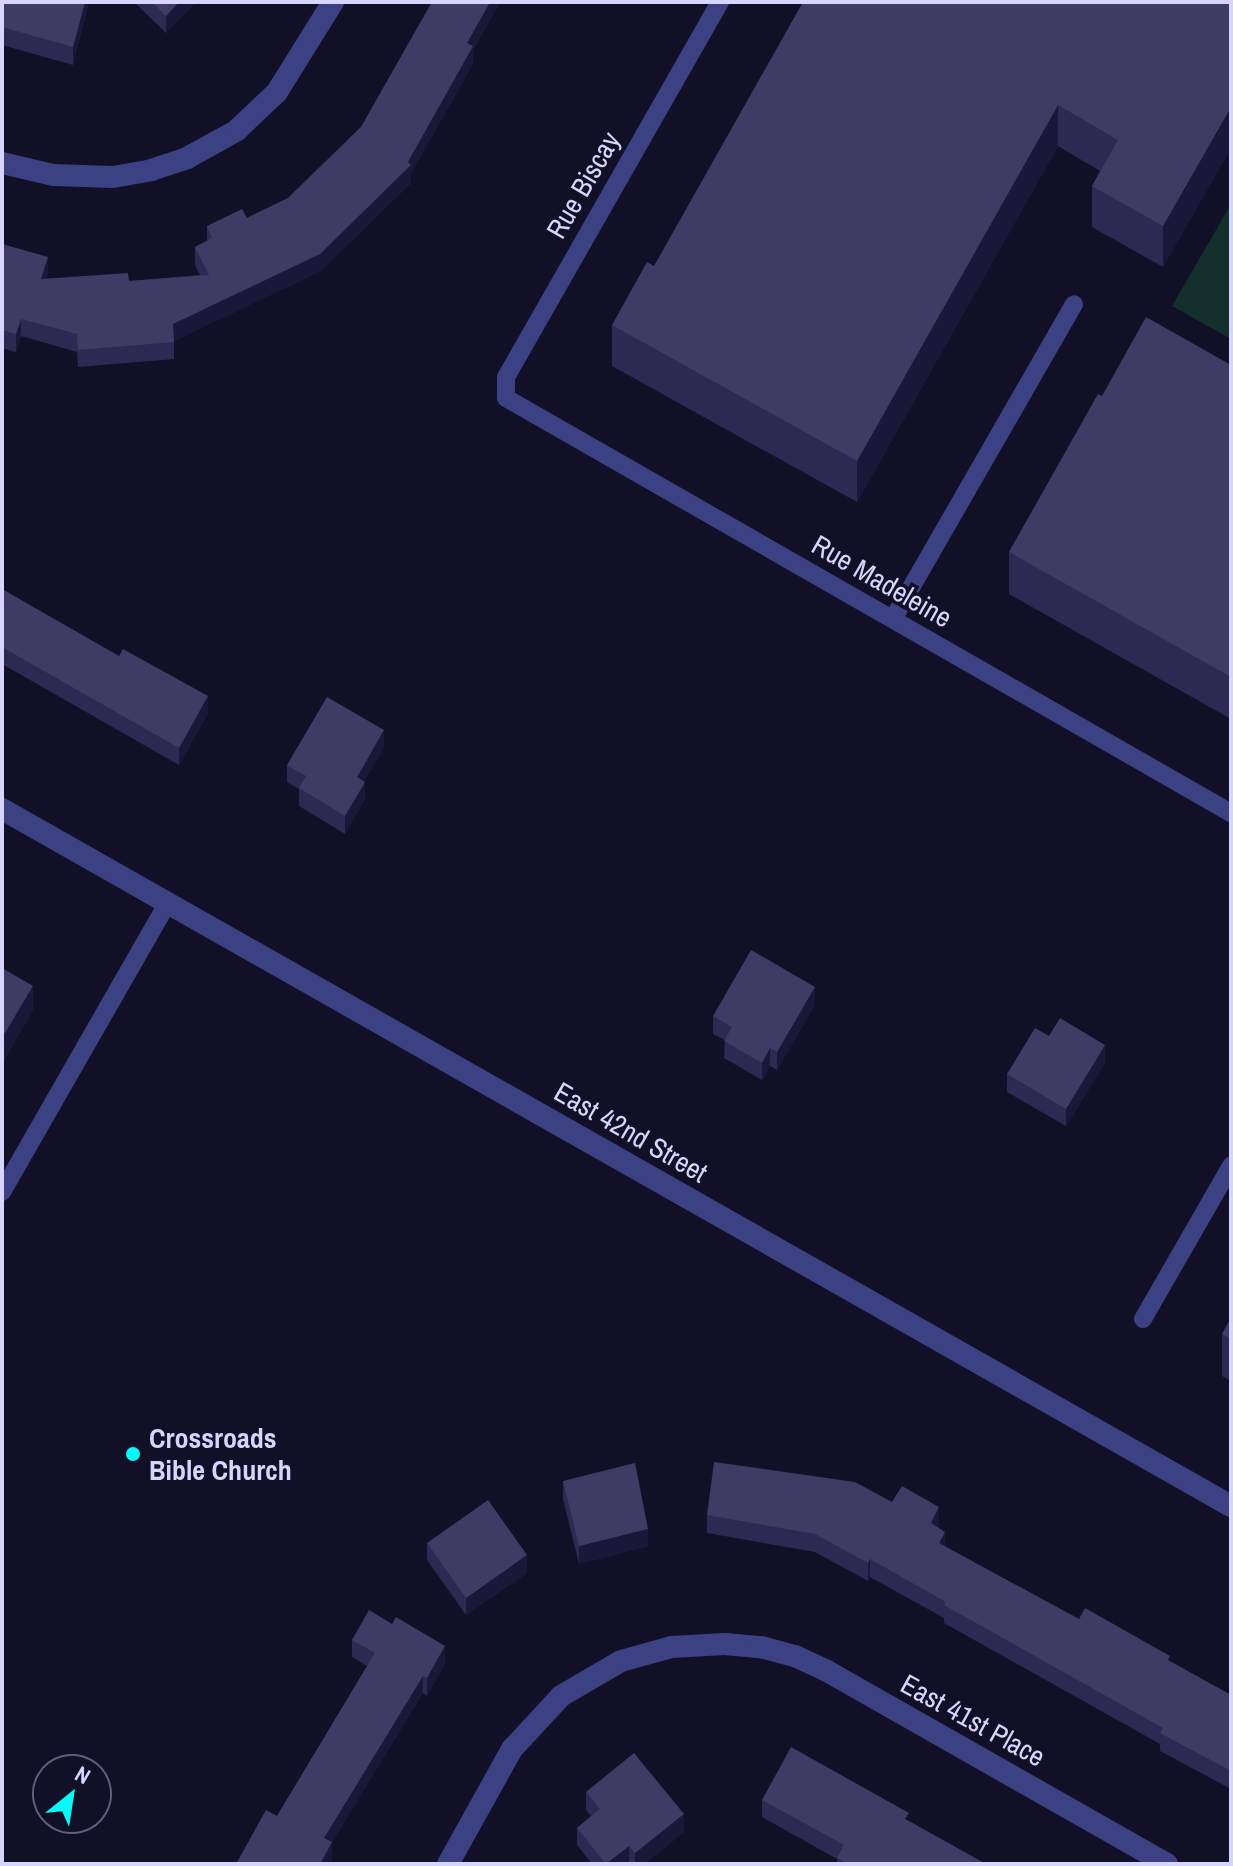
<!DOCTYPE html>
<style>
body{margin:0}
#map{position:relative;width:1233px;height:1866px;overflow:hidden;background:#111026;font-family:"Archivo Narrow",sans-serif}
div>[style]{position:absolute}
[style*='--x']{left:calc(var(--x)*1px);top:calc(var(--y)*1px);width:calc(var(--w)*1px);rotate:calc(var(--a)*1deg)}
.green>*{inset:0;background:#13302c}
.service>*{height:18px;margin:-9px;padding:0 9px;transform-origin:9px;border-radius:9px;background:#3c4184}
.minor>*{height:22px;margin:-11px;padding:0 11px;transform-origin:11px;border-radius:11px;background:#3c4184}
.tertiary>*{height:22px;margin:-11px;padding:0 11px;transform-origin:11px;border-radius:11px;background:#3c4184}
.wall>*{inset:0;background:#2d2953}
.shaded-wall>*{inset:0;background:#1a1739}
.building>*{inset:0;background:#3f3b65}
.dots>*{width:22px;height:22px;translate:-50% -50%;box-sizing:border-box;border:4px solid #111026;border-radius:50%}
span{translate:-50% -50%;white-space:nowrap;text-align:center;line-height:1.15;-webkit-text-stroke:7px #111026;paint-order:stroke}
.street-label{font-size:28px;color:#d6d5fe}
.poi-label{font-size:28px;color:#d6d5fe;font-weight:700}
.left{translate:0 -50%;text-align:left}
.frame{position:absolute;inset:0;border:4px solid #d6d5fe;pointer-events:none}
.north{position:absolute;left:32px;top:1754px;width:80px;height:80px;box-sizing:border-box;background:#111026;border:2px solid #605f7c;border-radius:50%;rotate:30deg;font-size:22px;font-weight:700;line-height:32px;text-align:center;color:#d6d5fe}
.north::after{content:'';display:block;margin:auto;width:28px;height:36px;background:#06f9f8;clip-path:polygon(50% 0,100% 100%,50% 72%,0 100%)}
</style>
<div id="map">
<div class="green">
<i style="clip-path:polygon(1231px 204px,1231px 339px,1172px 306px)"></i>
</div>
<div class="service">
<i style="--x:720;--y:2;--w:432;--a:119.7"></i>
<i style="--x:506;--y:377;--w:21;--a:90"></i>
<i style="--x:506;--y:398;--w:835;--a:29.79"></i>
<i style="--x:893;--y:619;--w:363;--a:-60.1"></i>
<i style="--x:2;--y:1192;--w:334;--a:-60.2"></i>
<i style="--x:1143;--y:1319;--w:177;--a:-60.1"></i>
</div>
<div class="minor">
<i style="--x:2;--y:163;--w:52;--a:13.2"></i>
<i style="--x:53;--y:175;--w:60;--a:1.9"></i>
<i style="--x:113;--y:177;--w:39;--a:-10"></i>
<i style="--x:151;--y:170;--w:38;--a:-18"></i>
<i style="--x:187;--y:158;--w:56;--a:-28.9"></i>
<i style="--x:236;--y:131;--w:57;--a:-43.6"></i>
<i style="--x:277;--y:92;--w:106;--a:-58.1"></i>
<i style="--x:448;--y:1864;--w:132;--a:-60.9"></i>
<i style="--x:512;--y:1749;--w:72;--a:-47.2"></i>
<i style="--x:561;--y:1696;--w:69;--a:-30.3"></i>
<i style="--x:621;--y:1661;--w:53;--a:-15.4"></i>
<i style="--x:672;--y:1647;--w:52;--a:-3.3"></i>
<i style="--x:724;--y:1644;--w:37;--a:5"></i>
<i style="--x:761;--y:1647;--w:35;--a:15"></i>
<i style="--x:795;--y:1656;--w:35;--a:25"></i>
<i style="--x:827;--y:1671;--w:391;--a:29.6"></i>
</div>
<div class="tertiary">
<i style="--x:2;--y:809;--w:1413;--a:29.56"></i>
</div>
<div class="wall">
<i style="clip-path:polygon(2px 2px,89px 2px,73px 65px,2px 45px)"></i>
<i style="clip-path:polygon(134px 2px,196px 2px,166px 33px)"></i>
<i style="clip-path:polygon(432px 2px,500px 2px,473px 50px,473px 64px,411px 173px,411px 183px,320px 271px,174px 341px,174px 359px,78px 367px,77px 352px,21px 336px,16px 352px,2px 348px,2px 244px,48px 275px,46px 279px,129px 281px,200px 275px,195px 265px,195px 247px,207px 241px,207px 226px,247px 218px,288px 198px,361px 127px)"></i>
<i style="clip-path:polygon(1231px 2px,1231px 148px,1163px 267px,1092px 227px,1092px 186px,1100px 171px,1058px 146px,857px 502px,612px 366px,612px 325px,654px 266px)"></i>
<i style="clip-path:polygon(1231px 365px,1231px 719px,1009px 594px,1009px 552px,1102px 396px)"></i>
<i style="clip-path:polygon(2px 589px,208px 713px,179px 765px,2px 664px)"></i>
<i style="clip-path:polygon(384px 748px,364px 781px,365px 799px,345px 834px,299px 806px,299px 789px,287px 782px,287px 765px)"></i>
<i style="clip-path:polygon(815px 1005px,777px 1070px,770px 1066px,762px 1080px,724px 1058px,725px 1040px,713px 1034px,713px 1016px)"></i>
<i style="clip-path:polygon(1049px 1036px,1105px 1063px,1066px 1126px,1007px 1092px,1007px 1074px)"></i>
<i style="clip-path:polygon(1231px 1318px,1231px 1381px,1222px 1376px,1222px 1334px)"></i>
<i style="clip-path:polygon(563px 1481px,648px 1546px,579px 1564px,563px 1499px)"></i>
<i style="clip-path:polygon(892px 1502px,939px 1525px,938px 1528px,945px 1547px,1079px 1619px,1170px 1662px,1231px 1695px,1231px 1789px,1160px 1751px,1160px 1744px,944px 1623px,944px 1618px,870px 1577px,868px 1581px,815px 1552px,707px 1533px,707px 1515px)"></i>
<i style="clip-path:polygon(427px 1543px,527px 1573px,466px 1615px,427px 1560px)"></i>
<i style="clip-path:polygon(352px 1640px,445px 1664px,427px 1696px,423px 1693px,332px 1842px,332px 1860px,330px 1864px,236px 1864px,277px 1816px,367px 1666px,352px 1657px)"></i>
<i style="clip-path:polygon(586px 1792px,684px 1832px,644px 1864px,592px 1864px,577px 1845px,577px 1828px,591px 1816px,586px 1810px)"></i>
<i style="clip-path:polygon(762px 1800px,909px 1821px,986px 1864px,837px 1864px,837px 1859px,762px 1817px)"></i>
</div>
<div class="shaded-wall">
<i style="clip-path:polygon(85px 2px,89px 2px,73px 65px,73px 47px)"></i>
<i style="clip-path:polygon(179px 2px,196px 2px,166px 33px,166px 16px)"></i>
<i style="clip-path:polygon(490px 2px,500px 2px,473px 50px,473px 64px,411px 173px,411px 183px,320px 271px,173px 342px,173px 324px,408px 162px,467px 43px)"></i>
<i style="clip-path:polygon(1058px 105px,1058px 146px,857px 502px,857px 461px)"></i>
<i style="clip-path:polygon(1231px 107px,1231px 148px,1163px 267px,1163px 226px)"></i>
<i style="clip-path:polygon(48px 257px,48px 275px,41px 297px,41px 279px)"></i>
<i style="clip-path:polygon(21px 319px,21px 336px,16px 352px,16px 334px)"></i>
<i style="clip-path:polygon(208px 696px,208px 713px,179px 765px,179px 748px)"></i>
<i style="clip-path:polygon(384px 730px,384px 748px,357px 794px,357px 777px)"></i>
<i style="clip-path:polygon(365px 782px,365px 799px,345px 834px,345px 816px)"></i>
<i style="clip-path:polygon(33px 986px,33px 1011px,2px 1064px,2px 1038px)"></i>
<i style="clip-path:polygon(815px 987px,815px 1005px,777px 1070px,777px 1052px)"></i>
<i style="clip-path:polygon(1105px 1045px,1105px 1063px,1066px 1126px,1066px 1109px)"></i>
<i style="clip-path:polygon(770px 1048px,770px 1066px,762px 1080px,762px 1063px)"></i>
<i style="clip-path:polygon(939px 1507px,939px 1525px,931px 1541px,931px 1523px)"></i>
<i style="clip-path:polygon(648px 1529px,648px 1546px,579px 1564px,579px 1546px)"></i>
<i style="clip-path:polygon(945px 1532px,945px 1549px,939px 1543px)"></i>
<i style="clip-path:polygon(527px 1555px,527px 1573px,466px 1615px,466px 1598px)"></i>
<i style="clip-path:polygon(870px 1559px,870px 1577px,868px 1581px,868px 1563px)"></i>
<i style="clip-path:polygon(445px 1646px,445px 1664px,427px 1696px,427px 1678px)"></i>
<i style="clip-path:polygon(423px 1676px,423px 1693px,324px 1856px,324px 1838px)"></i>
<i style="clip-path:polygon(684px 1814px,684px 1832px,644px 1864px,635px 1864px,635px 1853px)"></i>
<i style="clip-path:polygon(332px 1842px,332px 1860px,330px 1864px,320px 1864px)"></i>
<i style="clip-path:polygon(629px 1846px,629px 1863px,606px 1864px)"></i>
</div>
<div class="building">
<i style="clip-path:polygon(2px 2px,85px 2px,73px 47px,2px 27px)"></i>
<i style="clip-path:polygon(152px 2px,179px 2px,166px 16px)"></i>
<i style="clip-path:polygon(432px 2px,490px 2px,467px 43px,473px 46px,408px 162px,411px 165px,320px 254px,173px 324px,174px 342px,78px 350px,77px 334px,21px 319px,16px 334px,2px 330px,2px 244px,48px 257px,41px 279px,128px 273px,129px 281px,209px 275px,195px 247px,212px 238px,207px 226px,242px 209px,247px 218px,288px 198px,361px 127px)"></i>
<i style="clip-path:polygon(803px 2px,1231px 2px,1231px 107px,1163px 226px,1092px 186px,1118px 140px,1058px 105px,857px 461px,612px 325px,647px 262px,654px 266px)"></i>
<i style="clip-path:polygon(1146px 317px,1231px 365px,1231px 677px,1009px 552px,1098px 394px,1102px 396px)"></i>
<i style="clip-path:polygon(2px 589px,119px 656px,123px 649px,208px 696px,179px 748px,2px 647px)"></i>
<i style="clip-path:polygon(327px 697px,384px 730px,357px 777px,365px 782px,345px 816px,299px 788px,306px 776px,287px 765px)"></i>
<i style="clip-path:polygon(751px 950px,815px 987px,777px 1052px,770px 1048px,762px 1063px,724px 1041px,732px 1027px,713px 1016px)"></i>
<i style="clip-path:polygon(2px 968px,33px 986px,2px 1038px)"></i>
<i style="clip-path:polygon(1060px 1018px,1105px 1045px,1066px 1109px,1007px 1074px,1035px 1028px,1049px 1036px)"></i>
<i style="clip-path:polygon(1231px 1318px,1231px 1339px,1222px 1334px)"></i>
<i style="clip-path:polygon(714px 1462px,855px 1482px,892px 1502px,902px 1486px,939px 1507px,931px 1523px,945px 1532px,939px 1543px,1079px 1619px,1085px 1608px,1170px 1656px,1168px 1660px,1231px 1695px,1231px 1771px,1160px 1733px,1163px 1728px,944px 1605px,946px 1602px,870px 1559px,868px 1563px,815px 1534px,707px 1515px)"></i>
<i style="clip-path:polygon(635px 1463px,648px 1529px,579px 1546px,563px 1481px)"></i>
<i style="clip-path:polygon(488px 1500px,527px 1555px,466px 1598px,427px 1543px)"></i>
<i style="clip-path:polygon(369px 1610px,392px 1624px,396px 1617px,445px 1646px,427px 1678px,423px 1676px,324px 1838px,332px 1842px,320px 1864px,236px 1864px,266px 1810px,277px 1816px,375px 1653px,352px 1640px)"></i>
<i style="clip-path:polygon(791px 1747px,909px 1813px,905px 1819px,986px 1864px,848px 1864px,837px 1858px,844px 1845px,762px 1800px)"></i>
<i style="clip-path:polygon(634px 1753px,684px 1814px,635px 1853px,629px 1846px,606px 1864px,577px 1828px,600px 1809px,586px 1792px)"></i>
</div>
<div class="dots">
<i style="left:133px;top:1454px;background:#06f9f8"></i>
</div>
<div class="street-label">
<span style="left:583px;top:185px;rotate:-60deg">Rue Biscay</span>
<span style="left:882px;top:581px;rotate:30deg">Rue Madeleine</span>
<span style="left:631px;top:1132px;rotate:30deg">East 42nd Street</span>
<span style="left:973px;top:1720px;rotate:29deg">East 41st Place</span>
</div>
<div class="poi-label">
<span class="left" style="left:149px;top:1454px">Crossroads<br>Bible Church</span>
</div>
<div class="frame"></div>
<div class="north">N</div>
</div>
